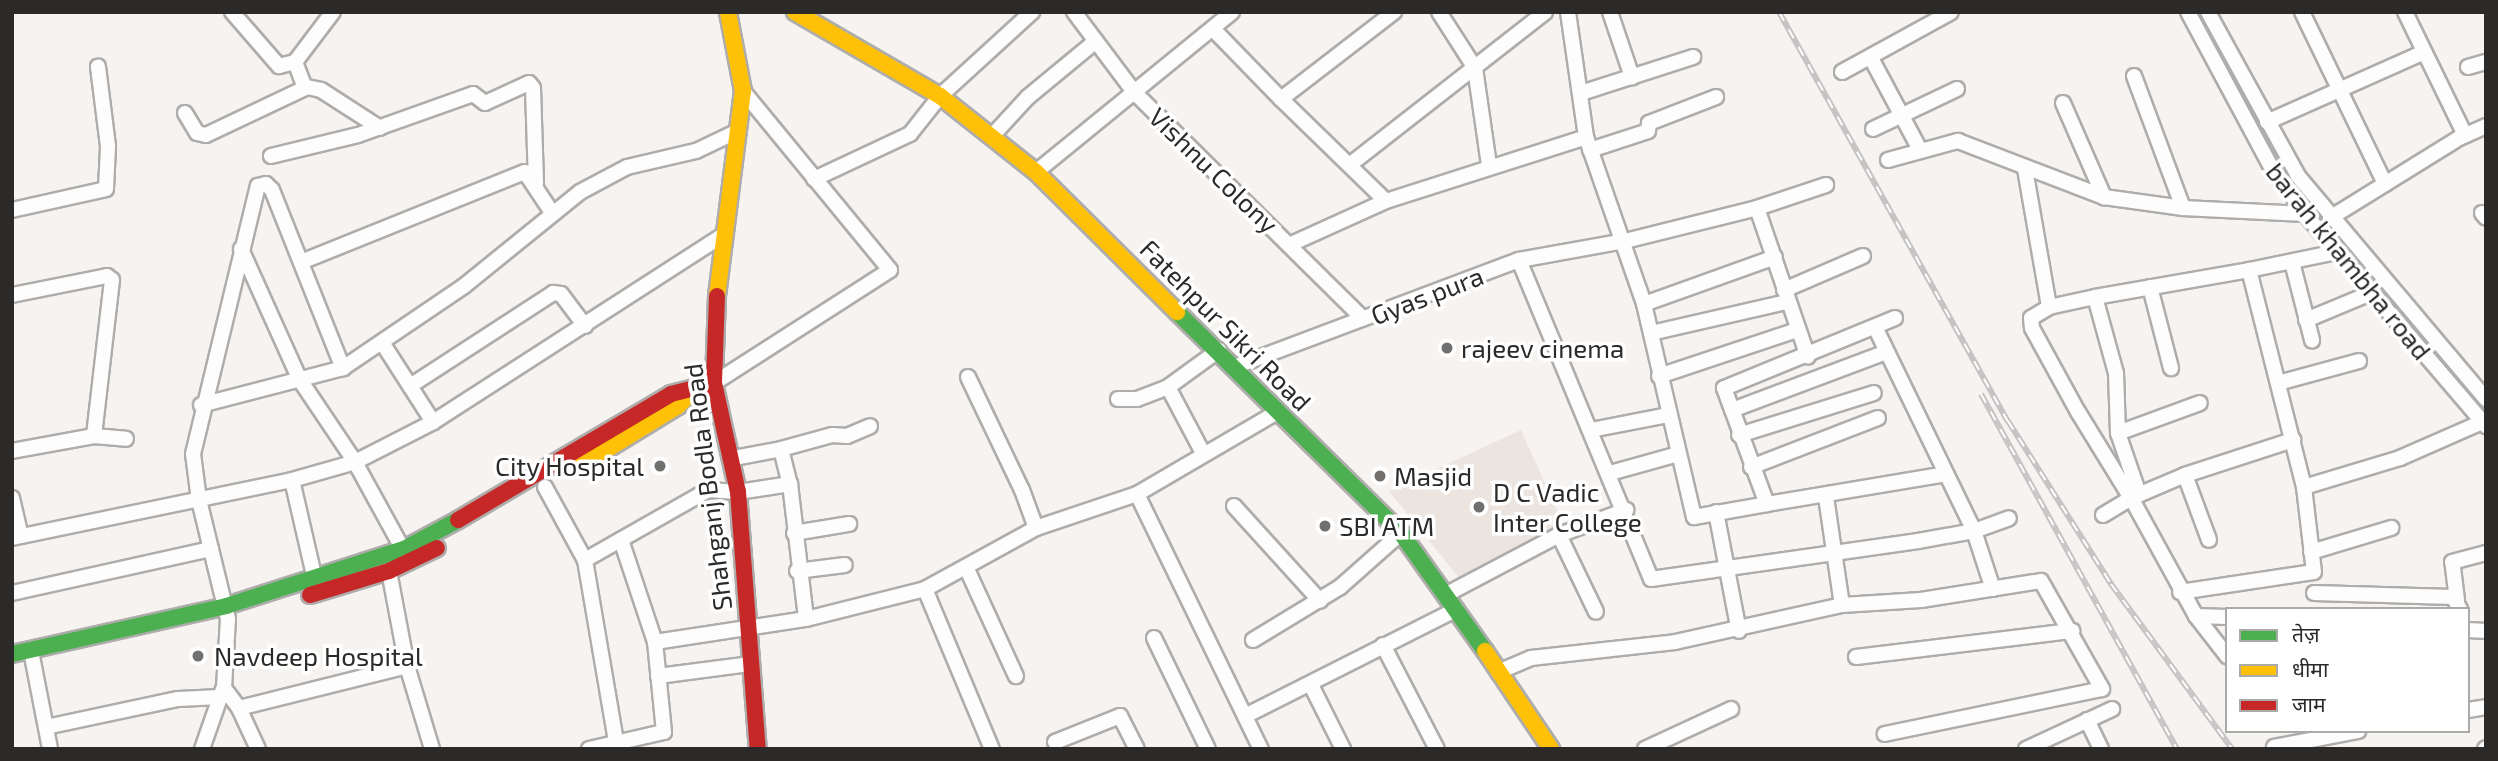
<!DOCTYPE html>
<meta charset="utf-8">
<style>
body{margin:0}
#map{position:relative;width:2498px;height:761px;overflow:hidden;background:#f6f3f1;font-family:"Exo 2","Noto Sans Devanagari",sans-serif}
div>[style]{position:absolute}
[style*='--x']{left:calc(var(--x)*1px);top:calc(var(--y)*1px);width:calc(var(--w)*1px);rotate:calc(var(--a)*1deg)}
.built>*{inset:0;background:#ebe4df}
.roads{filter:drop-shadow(2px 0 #aeadab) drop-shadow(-2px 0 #aeadab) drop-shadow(0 2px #aeadab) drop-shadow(0 -2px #aeadab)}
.street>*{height:14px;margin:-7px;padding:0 7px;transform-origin:7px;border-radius:7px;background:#fefdfd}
.fast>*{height:16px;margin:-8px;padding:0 8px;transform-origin:8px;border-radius:8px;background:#4caf50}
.slow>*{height:16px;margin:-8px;padding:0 8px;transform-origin:8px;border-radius:8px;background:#ffc107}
.jam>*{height:16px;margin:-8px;padding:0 8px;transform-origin:8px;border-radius:8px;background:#c62828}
.rail>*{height:6px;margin-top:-3px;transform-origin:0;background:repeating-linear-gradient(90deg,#fff 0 10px,#c5c3c3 0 20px);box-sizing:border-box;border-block:2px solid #c5c3c3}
.dots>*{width:19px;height:19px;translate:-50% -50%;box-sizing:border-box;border:4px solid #fff;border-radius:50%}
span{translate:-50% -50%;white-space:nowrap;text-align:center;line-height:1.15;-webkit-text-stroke:7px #fff;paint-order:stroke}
.street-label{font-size:26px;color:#2b2a29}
.poi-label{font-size:26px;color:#2b2a29}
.left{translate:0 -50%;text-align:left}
.right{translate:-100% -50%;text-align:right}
.frame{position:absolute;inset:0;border:14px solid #2b2a29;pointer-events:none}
.legend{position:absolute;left:2225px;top:607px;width:245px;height:126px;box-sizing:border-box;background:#fff;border:2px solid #aaaaa9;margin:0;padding:9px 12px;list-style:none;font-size:21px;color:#2b2a29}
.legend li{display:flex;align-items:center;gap:14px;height:35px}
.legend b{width:35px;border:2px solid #aaaaa9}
</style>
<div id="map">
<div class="built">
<i style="clip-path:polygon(1521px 430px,1563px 524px,1460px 579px,1389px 491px)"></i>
</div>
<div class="roads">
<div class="street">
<i style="--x:232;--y:12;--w:72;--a:49"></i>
<i style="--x:279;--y:66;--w:16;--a:-14"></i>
<i style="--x:1074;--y:12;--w:100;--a:53.1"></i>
<i style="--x:1134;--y:92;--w:322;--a:44.7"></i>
<i style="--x:1439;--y:12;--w:67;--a:57.3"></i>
<i style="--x:1475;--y:68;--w:98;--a:81.8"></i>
<i style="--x:1568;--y:12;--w:126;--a:81.8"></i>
<i style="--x:1586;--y:137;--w:177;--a:70.8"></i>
<i style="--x:1644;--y:304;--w:219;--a:76.8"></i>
<i style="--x:1694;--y:517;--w:74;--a:-10.1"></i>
<i style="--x:1610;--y:12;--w:69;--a:71.3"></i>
<i style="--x:2188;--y:12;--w:174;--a:61.8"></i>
<i style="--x:2270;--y:165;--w:60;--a:54.5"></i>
<i style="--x:2305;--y:214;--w:279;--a:49.5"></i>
<i style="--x:2208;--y:12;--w:187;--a:61.2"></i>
<i style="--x:2298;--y:176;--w:292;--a:49.9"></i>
<i style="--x:2302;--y:12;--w:191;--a:64.2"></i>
<i style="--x:2405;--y:12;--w:137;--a:64"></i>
<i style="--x:1213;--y:29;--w:98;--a:45.8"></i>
<i style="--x:1281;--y:99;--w:143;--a:-37.6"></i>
<i style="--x:1871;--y:58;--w:102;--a:61.9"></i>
<i style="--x:2468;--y:67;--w:19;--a:-16"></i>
<i style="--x:1842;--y:72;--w:124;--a:-28.8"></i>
<i style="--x:2134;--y:76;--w:141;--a:69.6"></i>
<i style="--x:307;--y:87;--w:14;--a:12"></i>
<i style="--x:321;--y:90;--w:70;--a:32.8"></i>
<i style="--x:1581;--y:93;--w:118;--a:-17.8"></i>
<i style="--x:1281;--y:99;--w:146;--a:44.2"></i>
<i style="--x:2063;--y:103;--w:103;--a:66.4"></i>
<i style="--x:185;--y:113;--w:23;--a:59"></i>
<i style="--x:197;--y:133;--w:9;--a:13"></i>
<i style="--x:206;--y:135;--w:110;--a:-25.4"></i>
<i style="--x:305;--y:88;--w:28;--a:-111"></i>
<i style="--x:295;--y:62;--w:63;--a:-52.8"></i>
<i style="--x:2267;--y:122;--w:172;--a:-24"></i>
<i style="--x:1873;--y:129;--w:93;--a:-25.5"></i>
<i style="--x:993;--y:135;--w:52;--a:-47.4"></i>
<i style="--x:1028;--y:97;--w:88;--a:-39.5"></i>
<i style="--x:1590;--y:150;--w:61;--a:-18.1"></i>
<i style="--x:1648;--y:131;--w:8;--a:-83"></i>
<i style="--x:1649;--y:123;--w:72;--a:-21.2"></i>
<i style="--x:271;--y:156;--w:89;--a:-13.6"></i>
<i style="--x:358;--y:135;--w:122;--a:-19.6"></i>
<i style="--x:473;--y:94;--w:15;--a:37"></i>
<i style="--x:485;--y:103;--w:48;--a:-24.4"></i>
<i style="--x:529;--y:83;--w:6;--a:51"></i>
<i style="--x:533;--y:88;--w:96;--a:88.2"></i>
<i style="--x:1888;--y:160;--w:73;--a:-15.2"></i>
<i style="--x:1958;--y:141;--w:156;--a:21"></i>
<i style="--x:2104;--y:197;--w:80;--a:7.9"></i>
<i style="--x:2183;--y:208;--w:122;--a:2.8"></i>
<i style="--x:1352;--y:163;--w:245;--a:-38"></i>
<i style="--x:2025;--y:169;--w:140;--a:80.1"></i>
<i style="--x:1036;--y:172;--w:253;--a:-39.2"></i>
<i style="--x:814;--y:179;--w:106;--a:-25.1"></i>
<i style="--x:910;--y:134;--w:48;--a:-51.7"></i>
<i style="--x:940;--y:96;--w:125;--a:-42.4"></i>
<i style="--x:1757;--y:208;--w:157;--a:71.1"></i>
<i style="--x:12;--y:210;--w:96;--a:-12.6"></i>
<i style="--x:106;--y:189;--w:43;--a:-87.3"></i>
<i style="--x:108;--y:146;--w:80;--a:-97.2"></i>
<i style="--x:2482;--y:213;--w:6;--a:51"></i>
<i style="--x:2330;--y:218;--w:152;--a:-31.8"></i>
<i style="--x:2459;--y:138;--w:30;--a:-24"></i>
<i style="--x:1291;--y:244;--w:104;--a:-24.4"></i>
<i style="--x:1386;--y:201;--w:210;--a:-17.7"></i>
<i style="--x:241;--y:249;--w:144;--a:65.8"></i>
<i style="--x:300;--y:380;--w:99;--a:56.1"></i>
<i style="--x:355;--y:462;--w:106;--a:61.3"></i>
<i style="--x:1519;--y:260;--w:345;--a:67.5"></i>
<i style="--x:1651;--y:579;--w:270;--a:-8.1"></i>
<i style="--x:1918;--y:541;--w:57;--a:-10.1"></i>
<i style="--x:1974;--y:531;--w:37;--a:-20"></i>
<i style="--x:301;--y:262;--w:241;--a:-21.9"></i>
<i style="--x:525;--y:172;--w:50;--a:56.3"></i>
<i style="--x:2292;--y:262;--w:81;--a:75.6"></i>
<i style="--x:2150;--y:287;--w:84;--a:75.5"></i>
<i style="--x:1784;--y:290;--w:86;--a:-23.3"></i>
<i style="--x:12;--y:295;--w:97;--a:-11.3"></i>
<i style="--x:107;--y:276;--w:6;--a:39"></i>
<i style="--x:112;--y:280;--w:157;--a:96.6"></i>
<i style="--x:94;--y:436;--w:83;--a:169.6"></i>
<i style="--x:2095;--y:297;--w:79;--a:74.6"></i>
<i style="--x:2116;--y:373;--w:60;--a:88.1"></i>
<i style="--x:2118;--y:433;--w:65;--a:71"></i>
<i style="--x:1644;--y:304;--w:139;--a:-19.7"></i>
<i style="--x:1895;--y:318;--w:185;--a:157.7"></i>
<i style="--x:1724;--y:388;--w:124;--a:69.7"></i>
<i style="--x:1767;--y:504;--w:181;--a:-9.5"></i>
<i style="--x:2306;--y:320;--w:70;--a:-22.6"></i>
<i style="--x:1876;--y:329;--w:225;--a:64.1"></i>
<i style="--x:1974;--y:531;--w:61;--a:71.9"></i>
<i style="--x:1651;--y:333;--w:139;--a:-12.9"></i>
<i style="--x:383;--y:344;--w:93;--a:57.3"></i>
<i style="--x:1234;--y:367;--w:304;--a:-20.6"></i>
<i style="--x:1519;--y:260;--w:108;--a:-10.2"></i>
<i style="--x:1625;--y:241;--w:136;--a:-14"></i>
<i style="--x:1757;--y:208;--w:73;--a:-18.4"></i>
<i style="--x:1659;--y:376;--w:145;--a:-18.4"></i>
<i style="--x:968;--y:377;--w:125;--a:64.5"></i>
<i style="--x:1022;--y:490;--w:40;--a:69.8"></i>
<i style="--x:714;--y:383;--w:209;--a:-32.7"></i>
<i style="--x:890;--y:270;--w:232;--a:-129.4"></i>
<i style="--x:2278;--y:383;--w:84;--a:-15.2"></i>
<i style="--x:410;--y:386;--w:171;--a:-33"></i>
<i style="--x:553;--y:293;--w:8;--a:7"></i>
<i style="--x:561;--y:294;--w:40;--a:53"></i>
<i style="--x:1168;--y:387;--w:75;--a:62.1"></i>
<i style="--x:1118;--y:399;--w:19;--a:0"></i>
<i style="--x:1137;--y:399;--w:33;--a:-21"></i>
<i style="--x:1168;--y:387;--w:63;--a:-36"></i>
<i style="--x:201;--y:405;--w:147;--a:-14.6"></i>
<i style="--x:343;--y:368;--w:146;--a:-34.1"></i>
<i style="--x:464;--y:286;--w:149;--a:-39"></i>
<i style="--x:580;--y:192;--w:53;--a:-28"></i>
<i style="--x:627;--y:167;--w:71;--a:-13.1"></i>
<i style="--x:696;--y:151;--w:47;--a:-25.5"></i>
<i style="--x:1732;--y:410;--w:165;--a:-20.6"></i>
<i style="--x:1591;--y:430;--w:78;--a:-11"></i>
<i style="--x:2118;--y:433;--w:87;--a:-20.1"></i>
<i style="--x:1739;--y:435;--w:141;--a:-17.3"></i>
<i style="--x:94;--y:436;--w:32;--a:5"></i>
<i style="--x:781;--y:449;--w:53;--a:-15.4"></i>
<i style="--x:832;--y:435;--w:15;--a:4"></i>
<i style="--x:847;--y:436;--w:25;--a:-23"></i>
<i style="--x:734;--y:458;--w:48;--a:-10.8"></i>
<i style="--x:781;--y:449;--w:36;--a:76"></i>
<i style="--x:790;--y:484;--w:136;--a:83.2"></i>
<i style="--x:1751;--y:467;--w:136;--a:-21.1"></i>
<i style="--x:1610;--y:473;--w:71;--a:-15.6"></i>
<i style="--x:2185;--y:475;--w:69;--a:69.7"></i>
<i style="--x:292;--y:480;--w:107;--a:77"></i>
<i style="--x:545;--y:487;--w:83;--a:61.3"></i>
<i style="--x:585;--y:560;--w:185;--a:80.3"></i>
<i style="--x:2304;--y:487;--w:100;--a:-16.8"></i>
<i style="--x:2400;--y:458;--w:90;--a:-23.7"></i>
<i style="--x:1137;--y:494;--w:284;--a:64.1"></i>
<i style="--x:1826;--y:497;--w:109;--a:81.6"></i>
<i style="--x:12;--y:498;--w:39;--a:77"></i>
<i style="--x:1234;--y:506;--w:128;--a:47.8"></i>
<i style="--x:1716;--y:512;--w:121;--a:79.1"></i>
<i style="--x:2103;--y:515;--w:33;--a:-31"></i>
<i style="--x:2131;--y:498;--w:101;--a:-121.6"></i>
<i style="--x:2078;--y:412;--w:96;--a:-118.7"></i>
<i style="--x:2032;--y:328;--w:10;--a:-96"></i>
<i style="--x:2031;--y:318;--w:21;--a:-31"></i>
<i style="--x:2049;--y:307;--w:47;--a:-12.3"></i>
<i style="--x:2095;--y:297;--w:156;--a:-9.9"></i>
<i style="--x:794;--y:533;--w:56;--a:-9.3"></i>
<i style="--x:1559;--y:535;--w:72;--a:-20.5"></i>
<i style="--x:12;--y:538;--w:286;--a:-11.7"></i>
<i style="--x:292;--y:480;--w:66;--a:-15.9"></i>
<i style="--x:355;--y:462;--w:88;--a:-27.1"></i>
<i style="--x:433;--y:422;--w:345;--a:-32.8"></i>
<i style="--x:2311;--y:552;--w:84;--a:-16.7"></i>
<i style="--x:585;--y:560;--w:142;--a:-29.6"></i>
<i style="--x:708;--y:490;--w:30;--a:4"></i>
<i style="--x:738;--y:492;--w:53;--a:-8.7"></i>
<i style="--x:966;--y:567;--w:120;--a:65.4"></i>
<i style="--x:389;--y:571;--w:97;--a:79.3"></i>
<i style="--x:407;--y:666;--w:87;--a:73.2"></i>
<i style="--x:797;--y:571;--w:48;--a:-7.1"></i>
<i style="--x:925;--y:589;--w:173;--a:67.3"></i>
<i style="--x:2180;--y:592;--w:135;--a:-8.5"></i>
<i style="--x:2314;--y:572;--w:86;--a:-96.7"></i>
<i style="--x:2304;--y:487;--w:224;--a:-104.2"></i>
<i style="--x:2249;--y:270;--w:90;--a:-11.6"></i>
<i style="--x:12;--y:593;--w:204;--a:-12.5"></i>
<i style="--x:2314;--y:593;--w:139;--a:1.6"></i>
<i style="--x:2453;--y:597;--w:14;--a:60"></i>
<i style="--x:1447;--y:594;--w:127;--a:-27.8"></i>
<i style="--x:1559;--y:535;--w:85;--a:64.3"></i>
<i style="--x:2457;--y:600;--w:38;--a:-97"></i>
<i style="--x:2452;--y:562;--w:35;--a:-15"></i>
<i style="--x:2196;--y:616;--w:135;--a:-118.8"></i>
<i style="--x:2131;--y:498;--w:59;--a:-23.1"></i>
<i style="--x:2185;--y:475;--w:114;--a:-18"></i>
<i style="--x:2227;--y:617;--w:31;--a:-178"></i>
<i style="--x:2196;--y:616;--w:51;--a:52.2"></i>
<i style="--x:2468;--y:630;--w:18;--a:3"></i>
<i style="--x:1154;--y:638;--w:123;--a:64.1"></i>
<i style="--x:1253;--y:640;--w:102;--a:-31.3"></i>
<i style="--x:1340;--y:587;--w:81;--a:-41.5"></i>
<i style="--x:655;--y:642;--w:153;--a:-8.7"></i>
<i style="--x:806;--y:619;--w:123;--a:-14.1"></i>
<i style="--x:925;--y:589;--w:127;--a:-28.8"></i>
<i style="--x:1036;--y:528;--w:107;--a:-18.6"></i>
<i style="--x:1137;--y:494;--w:164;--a:-30.3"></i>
<i style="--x:1383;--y:645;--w:117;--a:62.6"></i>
<i style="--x:31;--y:651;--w:100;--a:79"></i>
<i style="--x:1856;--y:657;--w:218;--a:-6.9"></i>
<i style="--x:1498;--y:672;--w:36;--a:-23"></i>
<i style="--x:1531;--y:658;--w:145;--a:-6.3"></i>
<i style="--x:1675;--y:642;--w:171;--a:-12.5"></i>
<i style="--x:1842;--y:605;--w:79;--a:-3.6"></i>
<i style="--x:1921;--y:600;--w:121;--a:-9"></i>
<i style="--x:2041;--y:581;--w:124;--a:60.5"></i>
<i style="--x:2102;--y:689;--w:222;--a:168.3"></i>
<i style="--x:658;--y:676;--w:94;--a:-7.4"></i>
<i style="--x:1311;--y:685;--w:72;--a:63.4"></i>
<i style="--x:239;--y:708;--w:173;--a:-14"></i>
<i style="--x:2468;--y:710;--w:18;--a:-9"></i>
<i style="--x:1245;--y:716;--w:237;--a:-26.8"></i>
<i style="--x:2087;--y:720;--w:32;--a:64"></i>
<i style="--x:46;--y:727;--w:135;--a:-12"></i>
<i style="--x:178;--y:699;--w:42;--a:-2.7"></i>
<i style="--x:1055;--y:742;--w:70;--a:-21.8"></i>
<i style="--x:1120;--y:716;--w:37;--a:63"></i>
<i style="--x:2274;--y:747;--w:86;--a:-10.8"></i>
<i style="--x:202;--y:749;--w:64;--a:-70.7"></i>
<i style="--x:258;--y:749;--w:45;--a:-114.9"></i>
<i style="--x:239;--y:708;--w:25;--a:-127"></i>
<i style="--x:224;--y:688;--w:69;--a:-86.7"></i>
<i style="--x:228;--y:619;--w:122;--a:-103.7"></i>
<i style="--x:199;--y:500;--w:46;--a:-97.4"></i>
<i style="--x:193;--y:454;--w:276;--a:-76.4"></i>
<i style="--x:258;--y:186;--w:8;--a:-14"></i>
<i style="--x:266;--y:184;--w:8;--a:45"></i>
<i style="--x:272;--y:190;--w:192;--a:68.3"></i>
<i style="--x:589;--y:749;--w:77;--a:-12.8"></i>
<i style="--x:664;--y:732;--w:90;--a:-95.7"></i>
<i style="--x:655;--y:642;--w:108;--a:-108.4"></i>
<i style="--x:1645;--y:749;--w:95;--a:-24.9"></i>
<i style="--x:2026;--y:749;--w:95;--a:-24.9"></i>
<i style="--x:2485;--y:749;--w:1;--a:-45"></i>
</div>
<div class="fast">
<i style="--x:1177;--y:312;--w:315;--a:44.6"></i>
<i style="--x:1401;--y:533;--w:145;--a:54.6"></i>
<i style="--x:12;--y:654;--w:219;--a:-12.6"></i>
<i style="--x:226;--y:606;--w:187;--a:-17.8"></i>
<i style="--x:404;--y:549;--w:61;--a:-28.2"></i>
</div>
<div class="slow">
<i style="--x:795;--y:12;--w:168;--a:30.1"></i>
<i style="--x:940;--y:96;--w:122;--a:38.4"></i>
<i style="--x:1036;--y:172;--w:199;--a:44.8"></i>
<i style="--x:717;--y:296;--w:207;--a:-82.8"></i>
<i style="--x:743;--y:91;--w:80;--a:-100.8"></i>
<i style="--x:580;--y:466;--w:115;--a:-31.5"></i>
<i style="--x:678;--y:406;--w:20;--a:-45"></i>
<i style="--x:1485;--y:651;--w:118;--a:56"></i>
</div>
<div class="jam">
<i style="--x:717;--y:296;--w:87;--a:92"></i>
<i style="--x:714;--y:383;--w:112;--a:77.6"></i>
<i style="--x:738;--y:492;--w:258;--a:85.6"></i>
<i style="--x:458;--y:520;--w:247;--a:-30.6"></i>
<i style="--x:671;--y:394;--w:44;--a:-14.3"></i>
<i style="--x:310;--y:595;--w:83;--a:-16.9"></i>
<i style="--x:389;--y:571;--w:53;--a:-25.6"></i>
</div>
</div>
<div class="rail">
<i style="--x:1779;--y:12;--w:469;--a:60.8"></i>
<i style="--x:2008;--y:421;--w:193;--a:57.7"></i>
<i style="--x:2111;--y:584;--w:205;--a:53.7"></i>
<i style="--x:1981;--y:394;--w:406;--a:61.1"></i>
</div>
<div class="dots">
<i style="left:1447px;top:348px;background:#72706f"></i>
<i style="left:660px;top:466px;background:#72706f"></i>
<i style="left:1380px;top:476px;background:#72706f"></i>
<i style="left:1479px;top:507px;background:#72706f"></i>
<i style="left:1325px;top:526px;background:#72706f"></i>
<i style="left:198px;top:656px;background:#72706f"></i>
</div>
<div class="street-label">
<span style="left:1214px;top:170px;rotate:44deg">Vishnu Colony</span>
<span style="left:2349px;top:261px;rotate:51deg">barah khambha road</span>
<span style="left:1427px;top:295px;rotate:-21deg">Gyas pura</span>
<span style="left:1226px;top:325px;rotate:45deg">Fatehpur Sikri Road</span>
<span style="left:707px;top:487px;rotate:-97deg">Shahganj Bodla Road</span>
</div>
<div class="poi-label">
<span class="left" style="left:1461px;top:348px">rajeev cinema</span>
<span class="right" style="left:644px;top:466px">City Hospital</span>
<span class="left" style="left:1394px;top:476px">Masjid</span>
<span class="left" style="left:1493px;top:507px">D C Vadic<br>Inter College</span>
<span class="left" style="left:1339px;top:526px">SBI ATM</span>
<span class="left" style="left:214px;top:656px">Navdeep Hospital</span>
</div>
<div class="frame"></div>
<ul class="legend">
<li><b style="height:9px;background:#4caf50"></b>तेज़</li>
<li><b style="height:9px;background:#ffc107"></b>धीमा</li>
<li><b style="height:9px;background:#c62828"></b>जाम</li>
</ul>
</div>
